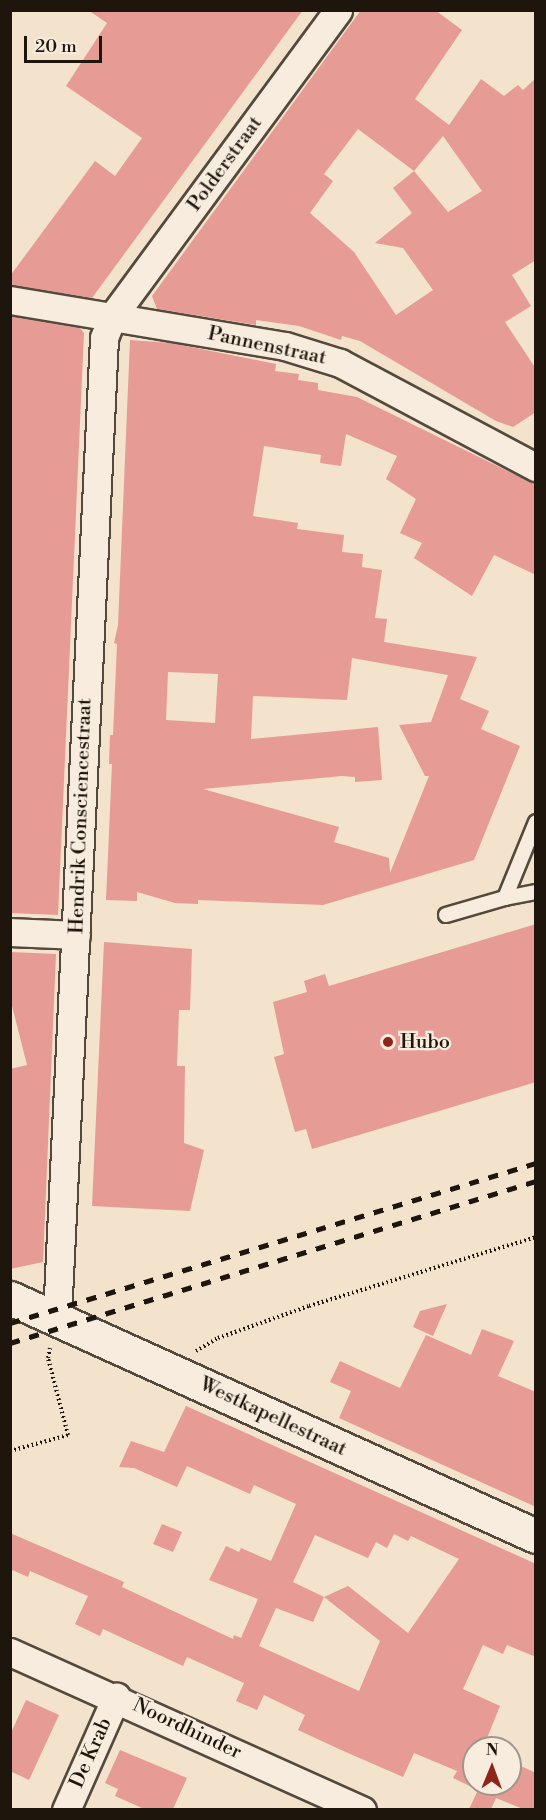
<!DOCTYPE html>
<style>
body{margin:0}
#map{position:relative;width:546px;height:1820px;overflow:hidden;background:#f3e2cc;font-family:"Libre Bodoni",serif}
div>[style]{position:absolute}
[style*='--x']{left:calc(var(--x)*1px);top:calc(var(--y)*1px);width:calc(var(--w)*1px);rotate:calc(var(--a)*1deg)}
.building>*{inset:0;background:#e79b95}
.path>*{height:4px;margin-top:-2px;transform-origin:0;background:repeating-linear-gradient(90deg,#1e160c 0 1.5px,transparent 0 4.5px)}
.roads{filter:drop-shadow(2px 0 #53493c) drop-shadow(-2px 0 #53493c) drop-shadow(0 2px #53493c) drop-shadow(0 -2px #53493c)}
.lane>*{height:14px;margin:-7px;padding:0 7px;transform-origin:7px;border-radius:7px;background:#f7ecde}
.street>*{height:27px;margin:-13.5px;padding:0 13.5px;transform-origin:13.5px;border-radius:13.5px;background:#f7ecde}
.secondary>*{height:33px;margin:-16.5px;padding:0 16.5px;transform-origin:16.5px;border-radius:16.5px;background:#f7ecde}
.rail>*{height:4.5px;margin-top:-2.25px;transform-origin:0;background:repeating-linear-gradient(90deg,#1e160c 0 10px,transparent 0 20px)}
.dots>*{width:16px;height:16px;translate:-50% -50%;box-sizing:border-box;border:3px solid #f7ecde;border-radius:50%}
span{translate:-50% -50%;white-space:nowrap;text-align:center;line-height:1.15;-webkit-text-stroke:4.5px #f7ecde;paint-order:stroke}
.street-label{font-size:20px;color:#1e160c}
.poi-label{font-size:20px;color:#1e160c}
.left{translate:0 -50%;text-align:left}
.frame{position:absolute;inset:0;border:12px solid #1e160c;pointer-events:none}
.north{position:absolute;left:462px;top:1736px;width:60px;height:60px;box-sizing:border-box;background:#f7ecde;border:2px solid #a0968a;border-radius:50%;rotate:1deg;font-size:16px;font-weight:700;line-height:24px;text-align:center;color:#1e160c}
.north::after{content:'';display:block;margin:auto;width:21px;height:27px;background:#8f2418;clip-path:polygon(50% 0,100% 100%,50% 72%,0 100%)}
.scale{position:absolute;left:24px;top:36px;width:78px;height:27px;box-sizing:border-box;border:3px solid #1e160c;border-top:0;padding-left:8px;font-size:18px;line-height:21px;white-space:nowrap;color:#1e160c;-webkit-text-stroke:4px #f7ecde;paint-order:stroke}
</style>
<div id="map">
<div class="building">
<i style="clip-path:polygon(88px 10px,303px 10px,92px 298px,10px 285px,10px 276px,95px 161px,115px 176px,142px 138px,66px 86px,107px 23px)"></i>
<i style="clip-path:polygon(evenodd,361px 10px,435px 10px,462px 30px,415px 99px,449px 125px,481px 79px,504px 96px,518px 85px,523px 90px,536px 78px,536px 260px,512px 275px,531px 306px,505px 322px,536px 369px,536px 412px,513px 427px,496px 421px,360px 341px,342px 336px,341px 340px,299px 326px,256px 320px,256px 325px,157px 309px,152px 296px,361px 10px,358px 129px,414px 171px,393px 188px,412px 213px,375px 243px,403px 248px,433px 290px,396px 315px,354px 252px,310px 213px,333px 181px,324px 174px,358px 129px,361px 10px,443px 136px,482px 191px,448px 212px,414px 171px,443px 136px)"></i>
<i style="clip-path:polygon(10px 316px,80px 328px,84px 333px,58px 915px,10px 913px)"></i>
<i style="clip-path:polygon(evenodd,130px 340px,171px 343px,276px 364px,275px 371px,299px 374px,298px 380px,318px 383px,318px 390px,357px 397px,536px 485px,536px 575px,494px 555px,472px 596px,414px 558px,422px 543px,400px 533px,416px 499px,386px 479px,397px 456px,346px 434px,341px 466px,320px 463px,321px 455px,264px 446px,253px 516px,298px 523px,297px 529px,344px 535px,342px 552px,363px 554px,362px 567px,382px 570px,375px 618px,387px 619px,384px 642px,477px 657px,460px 699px,489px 711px,481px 729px,520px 746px,474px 860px,323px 905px,198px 900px,198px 904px,175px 903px,137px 892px,137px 901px,106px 900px,112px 764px,109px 764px,110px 735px,113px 735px,117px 644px,114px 643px,118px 625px,130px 340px,352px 658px,448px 675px,431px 722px,399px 725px,425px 776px,429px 776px,390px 873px,389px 858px,334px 842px,339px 827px,203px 789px,342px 776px,355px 777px,355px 782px,382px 780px,378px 727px,251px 739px,253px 696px,347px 700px,352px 658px,130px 340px,168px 672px,218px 674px,215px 723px,166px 720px,168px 672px)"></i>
<i style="clip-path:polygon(536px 924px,536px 1082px,312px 1149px,306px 1129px,295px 1132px,274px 1057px,284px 1054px,273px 1002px,307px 992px,304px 981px,325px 974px,329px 986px)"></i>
<i style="clip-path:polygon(104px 942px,192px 949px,190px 1010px,179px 1010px,177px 1066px,185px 1066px,184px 1143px,204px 1150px,190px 1211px,92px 1206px)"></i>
<i style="clip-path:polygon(10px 952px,56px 954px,43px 1262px,10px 1269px,10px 1069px,27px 1065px,10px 998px)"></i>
<i style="clip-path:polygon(447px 1304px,433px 1336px,413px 1327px,420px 1311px)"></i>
<i style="clip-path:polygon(482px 1329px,514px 1341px,498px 1376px,536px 1392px,536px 1507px,339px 1418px,351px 1391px,330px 1382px,340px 1361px,400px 1388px,426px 1335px,471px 1355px)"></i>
<i style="clip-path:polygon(evenodd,186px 1406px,536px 1564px,536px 1657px,507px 1645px,503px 1654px,483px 1645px,463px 1689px,500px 1706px,483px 1748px,474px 1748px,474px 1784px,510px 1784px,510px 1761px,536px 1773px,536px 1809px,523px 1809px,496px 1798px,491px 1809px,469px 1809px,478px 1790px,453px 1778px,457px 1771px,414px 1753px,403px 1777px,339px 1749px,298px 1730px,305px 1715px,264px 1695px,257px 1710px,236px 1701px,244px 1683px,187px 1657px,183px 1666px,103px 1629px,100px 1636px,75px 1624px,88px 1596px,30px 1571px,28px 1577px,10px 1569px,10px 1533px,124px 1582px,122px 1587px,233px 1639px,234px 1635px,241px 1638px,258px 1599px,209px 1580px,226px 1546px,239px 1552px,241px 1548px,271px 1561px,296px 1504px,254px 1485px,250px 1494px,187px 1466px,177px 1487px,134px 1468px,119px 1467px,131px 1441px,164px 1452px,186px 1406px,394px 1534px,408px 1541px,411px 1536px,459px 1559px,408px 1633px,348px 1586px,324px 1597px,293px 1582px,315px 1535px,368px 1558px,376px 1542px,387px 1548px,394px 1534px,186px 1406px,324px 1597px,380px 1641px,359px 1691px,259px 1646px,276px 1608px,313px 1622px,324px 1597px)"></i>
<i style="clip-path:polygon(162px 1524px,182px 1532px,173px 1552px,153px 1544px)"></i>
<i style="clip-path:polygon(26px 1700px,59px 1715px,29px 1780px,10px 1771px,10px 1735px)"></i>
<i style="clip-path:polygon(120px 1750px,187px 1778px,173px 1809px,144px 1809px,115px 1796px,118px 1789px,105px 1783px)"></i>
</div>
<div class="path">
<i style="--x:196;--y:1351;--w:26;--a:-31"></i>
<i style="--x:218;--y:1338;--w:96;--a:-19.4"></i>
<i style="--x:309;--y:1306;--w:237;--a:-16.9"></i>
<i style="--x:10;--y:1451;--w:60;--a:-15.4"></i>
<i style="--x:68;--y:1435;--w:80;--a:-104.6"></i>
<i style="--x:48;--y:1358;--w:10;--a:-79"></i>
</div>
<div class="roads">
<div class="lane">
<i style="--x:505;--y:898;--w:32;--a:-11"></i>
<i style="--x:446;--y:915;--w:61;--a:-16.1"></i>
<i style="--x:505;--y:898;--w:82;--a:-67.8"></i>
</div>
<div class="street">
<i style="--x:10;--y:300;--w:279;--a:9.5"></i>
<i style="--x:285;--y:346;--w:58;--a:17.2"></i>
<i style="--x:340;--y:363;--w:222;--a:28"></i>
<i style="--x:10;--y:932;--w:66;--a:2.6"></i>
<i style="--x:57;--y:1317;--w:980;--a:-87.25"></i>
<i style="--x:104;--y:338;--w:22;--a:-69"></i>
<i style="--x:112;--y:317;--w:381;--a:-53.6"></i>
<i style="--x:10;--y:1652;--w:386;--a:24.2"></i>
<i style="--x:66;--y:1810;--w:124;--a:-66.1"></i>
</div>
<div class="secondary">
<i style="--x:10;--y:1298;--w:577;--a:24.35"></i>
</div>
</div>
<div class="rail">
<i style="--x:10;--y:1323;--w:550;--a:-16.92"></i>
<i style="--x:10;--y:1343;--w:550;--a:-17.12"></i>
</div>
<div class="dots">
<i style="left:388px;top:1042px;background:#8f2418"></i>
</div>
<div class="street-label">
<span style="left:225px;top:164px;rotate:-54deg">Polderstraat</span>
<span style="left:267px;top:346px;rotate:12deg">Pannenstraat</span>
<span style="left:81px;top:816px;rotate:-88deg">Hendrik Consciencestraat</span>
<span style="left:273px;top:1417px;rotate:25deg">Westkapellestraat</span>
<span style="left:187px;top:1729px;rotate:25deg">Noordhinder</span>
<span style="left:91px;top:1753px;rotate:-66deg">De Krab</span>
</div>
<div class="poi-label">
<span class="left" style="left:400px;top:1042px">Hubo</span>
</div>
<div class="frame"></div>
<div class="north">N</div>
<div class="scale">20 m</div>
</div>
